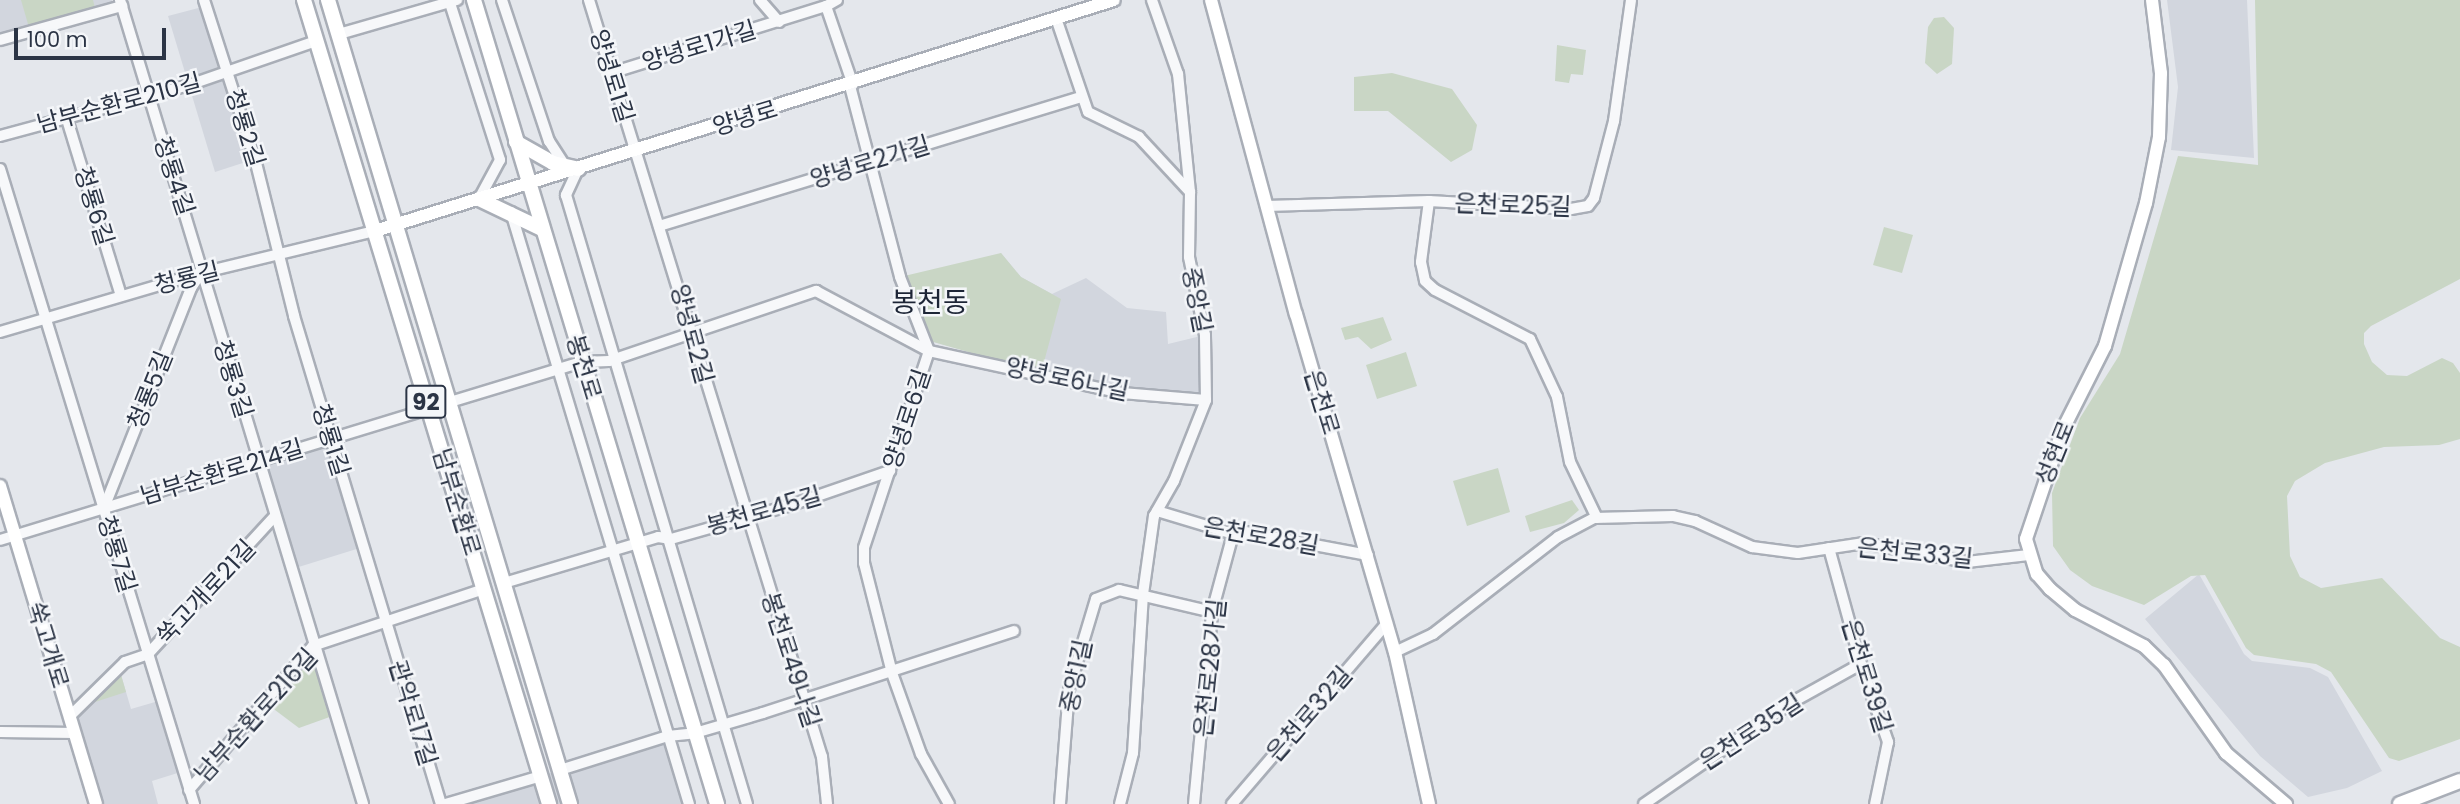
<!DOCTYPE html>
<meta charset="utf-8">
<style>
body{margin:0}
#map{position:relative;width:2460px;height:804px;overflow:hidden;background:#e4e7ec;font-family:Poppins,"Noto Sans KR",sans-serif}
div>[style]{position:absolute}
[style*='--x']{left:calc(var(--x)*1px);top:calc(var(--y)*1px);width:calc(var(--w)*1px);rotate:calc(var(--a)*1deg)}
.built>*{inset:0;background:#d2d6de}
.green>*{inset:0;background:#c9d6c5}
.roads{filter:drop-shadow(2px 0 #a9aeb7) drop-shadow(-2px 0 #a9aeb7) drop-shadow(0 2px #a9aeb7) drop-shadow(0 -2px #a9aeb7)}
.street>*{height:10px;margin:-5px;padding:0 5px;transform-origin:5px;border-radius:5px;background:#f7f8fa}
.secondary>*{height:12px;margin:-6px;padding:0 6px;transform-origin:6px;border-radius:6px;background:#fff}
.primary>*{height:14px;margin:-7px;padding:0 7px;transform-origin:7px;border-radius:7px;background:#fff}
span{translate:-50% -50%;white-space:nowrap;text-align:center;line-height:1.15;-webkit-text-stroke:5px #f4f6f9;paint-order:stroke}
.shield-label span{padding:2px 5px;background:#f4f6f9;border:2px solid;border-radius:5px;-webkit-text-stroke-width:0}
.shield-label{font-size:23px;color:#2b3445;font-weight:700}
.street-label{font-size:24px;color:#2b3445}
.quarter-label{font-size:28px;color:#1d2536}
.scale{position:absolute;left:14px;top:28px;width:152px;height:32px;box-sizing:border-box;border:4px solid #2b3445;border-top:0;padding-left:9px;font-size:21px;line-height:24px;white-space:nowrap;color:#2b3445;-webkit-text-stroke:5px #f4f6f9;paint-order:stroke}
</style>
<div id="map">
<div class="built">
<i style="clip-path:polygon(0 0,112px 0,113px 6px,0 39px)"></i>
<i style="clip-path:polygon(2167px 0,2247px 0,2254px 158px,2171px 150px,2178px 87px)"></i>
<i style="clip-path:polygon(206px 6px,255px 159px,215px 172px,168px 16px)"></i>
<i style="clip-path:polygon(1001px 253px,1021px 277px,1052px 294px,1086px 278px,1127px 308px,1166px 312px,1168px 344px,1205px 335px,1206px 400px,1122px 393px,930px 341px)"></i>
<i style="clip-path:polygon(330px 439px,363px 547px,289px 570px,259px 462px)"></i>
<i style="clip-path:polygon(2199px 574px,2244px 654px,2252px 661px,2310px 668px,2328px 677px,2382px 771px,2347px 788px,2308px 797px,2260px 756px,2145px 619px)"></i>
<i style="clip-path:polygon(119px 668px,131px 709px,162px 700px,184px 771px,152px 781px,158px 804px,96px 804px,70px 716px)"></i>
<i style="clip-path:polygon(668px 736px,689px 804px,446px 804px,541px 776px)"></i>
</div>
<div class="green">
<i style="clip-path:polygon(21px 0,93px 0,96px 12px,30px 31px)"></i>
<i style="clip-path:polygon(2255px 0,2460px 0,2460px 279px,2371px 326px,2364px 333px,2364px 344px,2372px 362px,2387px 375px,2407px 376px,2442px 358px,2453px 363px,2460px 373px,2460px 439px,2439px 445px,2384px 447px,2325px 463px,2295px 481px,2287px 496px,2290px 556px,2300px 577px,2321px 588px,2382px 578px,2440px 638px,2460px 647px,2460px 739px,2399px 761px,2389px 758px,2331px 672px,2316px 664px,2254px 655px,2246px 648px,2205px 575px,2191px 576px,2144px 605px,2092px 586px,2070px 570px,2053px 546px,2052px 493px,2080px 418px,2120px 354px,2178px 156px,2258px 165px)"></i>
<i style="clip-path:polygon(1944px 17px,1954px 28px,1952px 64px,1937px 74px,1925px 63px,1928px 27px,1934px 18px)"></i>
<i style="clip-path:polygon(1557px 45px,1586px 50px,1583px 75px,1571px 74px,1569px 83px,1555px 81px)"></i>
<i style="clip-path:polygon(1392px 73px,1452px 89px,1477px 125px,1472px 150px,1451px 162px,1388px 111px,1354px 111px,1354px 77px)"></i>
<i style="clip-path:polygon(1884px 227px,1913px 235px,1902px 273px,1873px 265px)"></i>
<i style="clip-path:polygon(1001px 253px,1021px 277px,1061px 299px,1041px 373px,930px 341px,900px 277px)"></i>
<i style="clip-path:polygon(1383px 317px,1392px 340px,1371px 349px,1358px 337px,1345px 340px,1341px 328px)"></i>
<i style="clip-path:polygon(1406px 352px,1417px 386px,1377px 399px,1366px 365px)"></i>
<i style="clip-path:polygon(1498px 468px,1510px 512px,1467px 526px,1453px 481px)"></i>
<i style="clip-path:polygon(1572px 500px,1579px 510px,1564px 523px,1530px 532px,1525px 516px)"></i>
<i style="clip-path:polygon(313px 646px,338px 714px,299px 728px,263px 701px)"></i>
<i style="clip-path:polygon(119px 668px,126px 692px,95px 702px,93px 694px)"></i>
</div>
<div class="roads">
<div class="street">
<i style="--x:120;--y:0;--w:840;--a:73.18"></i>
<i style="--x:204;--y:0;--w:167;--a:72.2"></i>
<i style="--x:255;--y:159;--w:162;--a:76"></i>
<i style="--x:294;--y:316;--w:510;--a:73.24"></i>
<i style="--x:449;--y:0;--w:168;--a:72.3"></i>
<i style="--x:500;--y:160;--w:44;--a:118.3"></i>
<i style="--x:502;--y:0;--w:149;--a:71.6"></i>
<i style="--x:549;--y:141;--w:27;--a:57"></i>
<i style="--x:589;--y:0;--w:792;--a:72.89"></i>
<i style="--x:822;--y:757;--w:47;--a:83.9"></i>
<i style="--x:760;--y:0;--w:29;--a:49"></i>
<i style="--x:837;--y:0;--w:13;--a:151"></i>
<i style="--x:826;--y:6;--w:83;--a:71.1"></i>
<i style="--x:1057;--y:21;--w:96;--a:71.2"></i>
<i style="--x:1088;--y:112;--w:57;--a:26.1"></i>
<i style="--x:1139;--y:137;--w:75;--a:47.2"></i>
<i style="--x:339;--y:34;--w:123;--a:-16.1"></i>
<i style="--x:0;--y:40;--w:127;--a:-15.6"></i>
<i style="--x:611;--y:73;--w:225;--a:-17.3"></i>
<i style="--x:850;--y:86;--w:197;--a:75.3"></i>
<i style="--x:900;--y:277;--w:79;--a:68.6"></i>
<i style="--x:929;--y:351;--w:207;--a:108.3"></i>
<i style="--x:864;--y:548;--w:15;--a:90"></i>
<i style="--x:864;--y:563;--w:114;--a:75.7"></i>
<i style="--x:892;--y:673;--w:86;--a:70.3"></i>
<i style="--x:921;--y:754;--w:57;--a:60.8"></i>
<i style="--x:66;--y:116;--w:188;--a:73"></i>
<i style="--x:0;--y:136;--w:196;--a:-15.1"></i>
<i style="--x:189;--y:85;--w:134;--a:-19.1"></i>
<i style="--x:0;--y:169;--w:664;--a:73.01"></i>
<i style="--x:578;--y:169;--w:29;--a:115"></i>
<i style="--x:566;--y:195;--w:635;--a:73.45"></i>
<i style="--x:1429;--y:201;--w:62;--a:97.5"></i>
<i style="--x:1421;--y:262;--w:19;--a:78"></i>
<i style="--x:1425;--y:281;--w:13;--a:42"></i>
<i style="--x:1435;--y:290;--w:107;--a:27.3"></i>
<i style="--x:1530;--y:339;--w:64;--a:65"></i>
<i style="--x:1557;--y:397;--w:66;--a:78.7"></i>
<i style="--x:1570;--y:462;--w:62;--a:64.3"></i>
<i style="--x:1267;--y:206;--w:162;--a:-1.8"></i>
<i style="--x:1429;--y:201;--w:142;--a:3.2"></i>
<i style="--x:1571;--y:209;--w:17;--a:-10"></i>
<i style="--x:1588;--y:206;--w:10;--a:-53"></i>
<i style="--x:1594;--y:198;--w:80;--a:-75.4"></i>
<i style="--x:1614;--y:121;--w:122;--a:-82"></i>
<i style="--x:511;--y:212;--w:618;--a:73.27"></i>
<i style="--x:659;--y:226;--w:441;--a:-17"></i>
<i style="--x:0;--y:332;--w:209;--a:-16.4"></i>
<i style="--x:201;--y:273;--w:179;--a:-13.6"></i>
<i style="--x:450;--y:402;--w:138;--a:-16.9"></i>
<i style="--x:582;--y:362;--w:27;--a:-2"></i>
<i style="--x:609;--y:361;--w:219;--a:-18.7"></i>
<i style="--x:816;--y:291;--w:128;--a:28"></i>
<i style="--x:929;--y:351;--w:198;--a:12.3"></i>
<i style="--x:1122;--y:393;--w:84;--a:4.8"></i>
<i style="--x:104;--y:508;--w:237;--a:-68.4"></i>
<i style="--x:191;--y:288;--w:18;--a:-56"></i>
<i style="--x:1157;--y:511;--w:79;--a:16.8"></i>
<i style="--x:1233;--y:534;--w:12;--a:-9"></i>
<i style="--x:1245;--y:532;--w:125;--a:10.6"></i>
<i style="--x:0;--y:540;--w:448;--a:-17"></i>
<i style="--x:1829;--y:548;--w:120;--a:74.6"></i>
<i style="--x:1861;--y:664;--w:83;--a:70.9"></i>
<i style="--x:1888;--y:742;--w:63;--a:101.8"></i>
<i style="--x:504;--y:583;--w:161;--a:-16.6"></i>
<i style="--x:658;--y:537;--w:13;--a:9"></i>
<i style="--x:671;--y:539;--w:125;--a:-15.8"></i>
<i style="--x:791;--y:505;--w:105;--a:-19"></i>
<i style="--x:1395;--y:652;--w:42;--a:-25.3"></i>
<i style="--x:1433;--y:634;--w:158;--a:-37.8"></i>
<i style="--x:1558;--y:537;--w:41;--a:-27.8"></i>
<i style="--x:1594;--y:518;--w:79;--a:-1.5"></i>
<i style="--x:1673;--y:516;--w:23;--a:13"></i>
<i style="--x:1695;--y:521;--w:63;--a:24.5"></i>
<i style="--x:1752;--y:547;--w:46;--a:7.4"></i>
<i style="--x:1798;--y:553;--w:67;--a:-8.6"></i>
<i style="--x:1864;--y:543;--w:105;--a:10.5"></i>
<i style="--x:1967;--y:562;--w:62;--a:-6.4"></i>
<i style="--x:70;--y:716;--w:77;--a:-44.5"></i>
<i style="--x:125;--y:662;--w:24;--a:-19"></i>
<i style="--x:148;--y:654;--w:188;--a:-47.4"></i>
<i style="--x:0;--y:732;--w:75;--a:0.8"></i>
<i style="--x:560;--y:770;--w:113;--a:-17.5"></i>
<i style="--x:668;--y:736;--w:27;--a:-6"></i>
<i style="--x:695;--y:733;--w:71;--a:-16.4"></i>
<i style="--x:763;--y:713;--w:264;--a:-18.1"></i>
<i style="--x:189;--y:790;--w:190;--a:-49.3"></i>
<i style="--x:313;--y:646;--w:180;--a:-18.4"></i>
<i style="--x:446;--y:804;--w:99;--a:-16.4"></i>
<i style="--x:1060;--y:804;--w:115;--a:-85.5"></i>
<i style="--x:1069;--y:689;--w:94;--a:-73.3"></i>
<i style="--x:1096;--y:599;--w:25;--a:-21"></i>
<i style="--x:1119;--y:590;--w:96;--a:13.3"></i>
<i style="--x:1120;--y:804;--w:53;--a:-75.7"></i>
<i style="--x:1133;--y:753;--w:159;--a:-86.4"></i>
<i style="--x:1143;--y:594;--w:79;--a:-82"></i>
<i style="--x:1154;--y:516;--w:40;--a:-60.3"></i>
<i style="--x:1174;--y:481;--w:87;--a:-68.4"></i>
<i style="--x:1206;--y:400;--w:65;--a:-90.9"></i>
<i style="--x:1205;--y:335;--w:80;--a:-101.6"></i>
<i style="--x:1189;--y:257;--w:65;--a:-89.1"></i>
<i style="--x:1190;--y:192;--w:119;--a:-95.8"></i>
<i style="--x:1178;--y:74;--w:78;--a:-109.4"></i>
<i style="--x:1194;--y:804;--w:193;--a:-84.6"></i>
<i style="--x:1212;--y:612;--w:81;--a:-74.9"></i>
<i style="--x:1232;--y:804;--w:238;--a:-49.4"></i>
<i style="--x:1644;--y:804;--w:176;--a:-34.6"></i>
<i style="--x:1789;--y:704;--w:82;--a:-29.1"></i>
</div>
<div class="secondary">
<i style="--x:1211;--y:0;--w:325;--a:74.9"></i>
<i style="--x:1296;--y:314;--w:352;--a:73.7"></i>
<i style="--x:1395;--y:652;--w:156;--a:77.4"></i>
<i style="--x:2152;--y:0;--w:74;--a:83"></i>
<i style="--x:2161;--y:73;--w:64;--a:91.8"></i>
<i style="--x:2159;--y:137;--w:67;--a:101.1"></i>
<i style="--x:2146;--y:203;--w:149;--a:106"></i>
<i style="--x:2105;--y:346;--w:93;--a:116.8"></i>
<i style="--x:2063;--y:429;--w:116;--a:108.6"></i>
<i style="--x:2026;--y:539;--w:37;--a:73"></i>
<i style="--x:2037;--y:574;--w:20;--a:49"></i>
<i style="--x:2050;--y:589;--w:33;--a:40"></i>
<i style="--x:2075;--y:610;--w:78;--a:27.6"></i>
<i style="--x:2144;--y:646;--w:28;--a:44"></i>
<i style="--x:2164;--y:665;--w:108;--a:54.8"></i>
<i style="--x:2226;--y:753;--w:79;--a:40.4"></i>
<i style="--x:375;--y:231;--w:774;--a:-17.36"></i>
<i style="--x:0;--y:486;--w:332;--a:73.2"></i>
</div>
<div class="primary">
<i style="--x:304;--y:0;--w:841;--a:73.05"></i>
<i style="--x:328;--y:0;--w:840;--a:73.25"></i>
<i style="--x:474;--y:0;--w:840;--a:73.18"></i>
<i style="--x:516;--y:142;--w:43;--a:29.6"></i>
<i style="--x:553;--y:163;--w:26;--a:13"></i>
<i style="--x:479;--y:199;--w:70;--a:25.5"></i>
<i style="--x:2400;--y:804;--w:64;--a:-21"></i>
</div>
</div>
<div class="shield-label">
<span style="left:426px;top:402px">92</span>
</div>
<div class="street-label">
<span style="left:699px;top:46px;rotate:-17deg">양녕로1가길</span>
<span style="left:612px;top:76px;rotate:73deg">양녕로1길</span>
<span style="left:119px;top:103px;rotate:-15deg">남부순환로210길</span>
<span style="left:745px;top:118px;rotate:-17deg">양녕로</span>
<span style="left:245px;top:128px;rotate:73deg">청룡2길</span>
<span style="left:870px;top:162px;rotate:-17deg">양녕로2가길</span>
<span style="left:174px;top:176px;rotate:72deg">청룡4길</span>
<span style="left:1513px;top:205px;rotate:2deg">은천로25길</span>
<span style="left:94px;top:206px;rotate:73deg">청룡6길</span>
<span style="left:187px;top:278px;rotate:-14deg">청룡길</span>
<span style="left:1197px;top:300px;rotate:79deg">중앙길</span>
<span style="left:692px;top:334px;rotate:75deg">양녕로2길</span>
<span style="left:584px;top:367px;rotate:73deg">봉천로</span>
<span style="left:233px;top:379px;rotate:73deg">청룡3길</span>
<span style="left:1067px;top:379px;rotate:12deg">양녕로6나길</span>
<span style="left:150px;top:390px;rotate:-68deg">청룡5길</span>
<span style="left:1322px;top:402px;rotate:73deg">은천로</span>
<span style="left:907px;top:419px;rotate:-72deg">양녕로6길</span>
<span style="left:331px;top:440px;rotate:73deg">청룡1길</span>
<span style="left:2055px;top:453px;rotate:-68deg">성현로</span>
<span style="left:222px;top:472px;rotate:-17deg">남부순환로214길</span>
<span style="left:457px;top:502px;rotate:73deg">남부순환로</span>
<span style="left:764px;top:511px;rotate:-16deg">봉천로45길</span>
<span style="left:1261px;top:536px;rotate:10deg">은천로28길</span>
<span style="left:1915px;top:553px;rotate:6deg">은천로33길</span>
<span style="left:117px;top:554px;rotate:73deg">청룡7길</span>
<span style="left:206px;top:592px;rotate:-47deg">쑥고개로21길</span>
<span style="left:48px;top:645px;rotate:73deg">쑥고개로</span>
<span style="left:791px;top:660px;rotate:72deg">봉천로49나길</span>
<span style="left:1210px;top:668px;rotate:-84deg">은천로28가길</span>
<span style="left:1076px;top:676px;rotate:-78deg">중앙1길</span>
<span style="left:1867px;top:676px;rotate:73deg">은천로39길</span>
<span style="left:413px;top:713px;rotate:73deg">관악로17길</span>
<span style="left:1309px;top:714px;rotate:-49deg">은천로32길</span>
<span style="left:256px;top:715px;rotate:-48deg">남부순환로216길</span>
<span style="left:1751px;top:732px;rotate:-33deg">은천로35길</span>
</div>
<div class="quarter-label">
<span style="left:930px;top:303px">봉천동</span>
</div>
<div class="scale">100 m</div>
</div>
